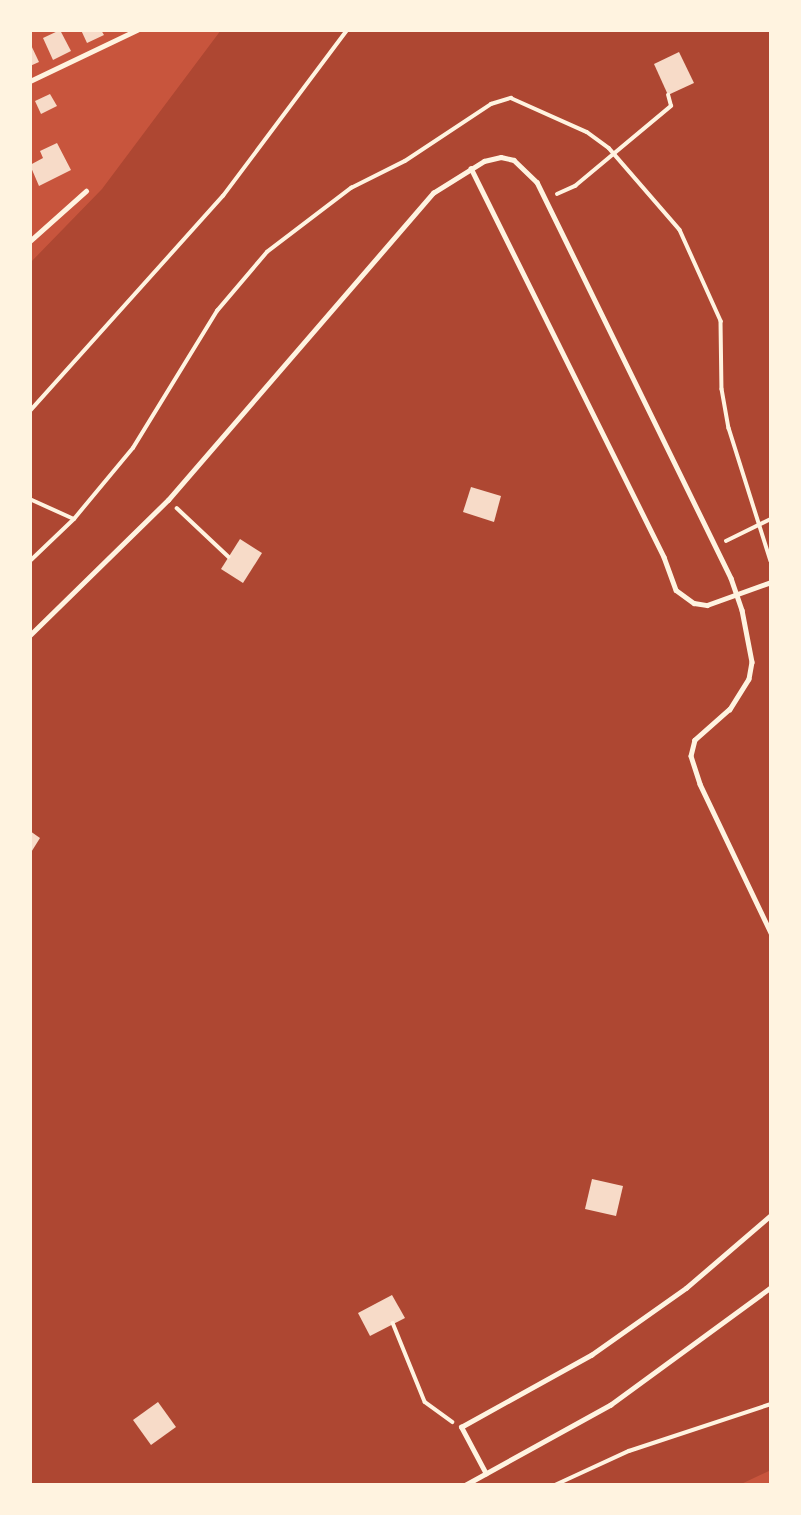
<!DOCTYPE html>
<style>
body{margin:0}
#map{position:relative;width:801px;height:1515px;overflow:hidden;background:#c8553d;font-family:Merriweather,serif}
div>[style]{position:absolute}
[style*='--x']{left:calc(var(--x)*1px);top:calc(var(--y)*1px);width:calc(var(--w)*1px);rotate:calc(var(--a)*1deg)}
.green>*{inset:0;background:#ae4732}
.building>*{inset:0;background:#f7dbc8}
.path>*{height:3.5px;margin:-1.75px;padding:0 1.75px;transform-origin:1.75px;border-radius:1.75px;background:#fff3e0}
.service>*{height:4.5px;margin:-2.25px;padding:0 2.25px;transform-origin:2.25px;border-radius:2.25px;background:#fff3e0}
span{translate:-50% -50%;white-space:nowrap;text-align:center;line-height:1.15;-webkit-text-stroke:5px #fff3e0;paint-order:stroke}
.frame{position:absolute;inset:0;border:32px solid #fff3e0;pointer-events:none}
</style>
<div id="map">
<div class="green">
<i style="clip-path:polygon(221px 30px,771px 30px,771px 1470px,739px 1485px,30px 1485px,30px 263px,102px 189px)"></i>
</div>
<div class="building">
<i style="clip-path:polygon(60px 30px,71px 51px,53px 60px,43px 38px)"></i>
<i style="clip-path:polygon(81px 30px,101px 30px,104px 35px,87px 43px)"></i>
<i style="clip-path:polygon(30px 43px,39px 62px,30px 66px)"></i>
<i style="clip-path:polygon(679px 52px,694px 83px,668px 95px,654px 64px)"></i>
<i style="clip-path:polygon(50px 94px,57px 106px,41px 114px,35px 101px)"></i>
<i style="clip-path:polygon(57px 143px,71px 170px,39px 186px,30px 165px,43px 158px,40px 151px)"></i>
<i style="clip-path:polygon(471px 487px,501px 496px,494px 522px,463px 512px)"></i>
<i style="clip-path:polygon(240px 539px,262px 553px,243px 583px,221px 569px)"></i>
<i style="clip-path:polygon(30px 831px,40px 838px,30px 854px)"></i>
<i style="clip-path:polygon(592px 1179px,623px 1186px,616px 1216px,585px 1209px)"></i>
<i style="clip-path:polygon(392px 1295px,405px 1318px,370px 1336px,358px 1313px)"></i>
<i style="clip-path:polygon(158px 1402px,176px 1427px,151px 1445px,133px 1420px)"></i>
</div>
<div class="path">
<i style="--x:557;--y:194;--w:20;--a:-24"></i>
<i style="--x:575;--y:186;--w:125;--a:-39.8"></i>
<i style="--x:671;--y:106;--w:11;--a:-105"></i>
<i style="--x:30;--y:411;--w:289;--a:-48.1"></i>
<i style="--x:223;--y:196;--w:207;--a:-53.2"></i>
<i style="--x:30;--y:499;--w:48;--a:24.4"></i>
<i style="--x:177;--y:508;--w:71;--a:43.3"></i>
<i style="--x:726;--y:541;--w:50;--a:-26.1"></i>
<i style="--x:30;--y:561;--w:61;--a:-43.7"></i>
<i style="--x:74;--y:519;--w:92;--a:-50.3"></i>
<i style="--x:133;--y:448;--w:161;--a:-58.5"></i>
<i style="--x:217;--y:311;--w:77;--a:-49.7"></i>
<i style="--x:267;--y:252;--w:106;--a:-37.3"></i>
<i style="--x:351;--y:188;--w:60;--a:-26.6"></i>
<i style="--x:405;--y:161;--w:103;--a:-33.5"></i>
<i style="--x:491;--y:104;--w:21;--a:-17"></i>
<i style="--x:511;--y:98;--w:83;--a:24.1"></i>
<i style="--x:587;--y:132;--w:27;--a:36"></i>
<i style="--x:609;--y:148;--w:108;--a:49.1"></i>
<i style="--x:680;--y:230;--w:100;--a:65.7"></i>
<i style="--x:721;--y:321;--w:68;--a:89.2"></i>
<i style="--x:722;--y:389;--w:40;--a:80"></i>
<i style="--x:729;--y:428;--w:139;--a:72.5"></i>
<i style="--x:393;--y:1323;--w:85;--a:67.9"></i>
<i style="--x:425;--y:1402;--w:34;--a:36"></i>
<i style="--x:555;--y:1485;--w:81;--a:-24.7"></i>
<i style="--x:629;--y:1451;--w:150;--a:-18.3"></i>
</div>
<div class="service">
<i style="--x:30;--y:81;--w:119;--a:-25.5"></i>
<i style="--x:471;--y:168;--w:434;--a:63.6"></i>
<i style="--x:664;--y:557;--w:35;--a:70"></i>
<i style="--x:676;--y:590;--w:22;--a:36"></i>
<i style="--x:694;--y:603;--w:13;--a:9"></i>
<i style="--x:707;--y:605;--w:68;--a:-19.8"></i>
<i style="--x:30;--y:241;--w:75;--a:-41.8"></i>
<i style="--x:30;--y:635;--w:193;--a:-44.4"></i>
<i style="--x:168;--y:500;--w:406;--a:-49.2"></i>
<i style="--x:433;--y:193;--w:60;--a:-32.1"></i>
<i style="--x:484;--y:161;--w:17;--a:-13"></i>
<i style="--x:501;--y:157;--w:13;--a:13"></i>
<i style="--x:514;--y:160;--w:32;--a:44"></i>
<i style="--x:537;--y:182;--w:441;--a:63.9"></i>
<i style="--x:731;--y:578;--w:34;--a:71"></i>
<i style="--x:742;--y:610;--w:53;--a:79.1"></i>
<i style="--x:752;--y:662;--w:17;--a:100"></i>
<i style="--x:749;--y:679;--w:36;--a:122"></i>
<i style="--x:730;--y:709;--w:47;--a:138.5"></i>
<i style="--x:695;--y:740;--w:16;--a:104"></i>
<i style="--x:691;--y:756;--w:29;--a:72"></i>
<i style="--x:700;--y:784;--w:165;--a:64.5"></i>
<i style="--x:486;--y:1474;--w:53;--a:-118"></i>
<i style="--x:461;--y:1427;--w:149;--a:-29"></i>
<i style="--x:591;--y:1355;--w:116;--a:-35.2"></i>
<i style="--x:686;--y:1288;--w:112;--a:-40.7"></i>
<i style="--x:465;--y:1485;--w:166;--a:-28.9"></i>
<i style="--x:610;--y:1405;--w:200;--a:-36.2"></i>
</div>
<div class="frame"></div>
</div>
